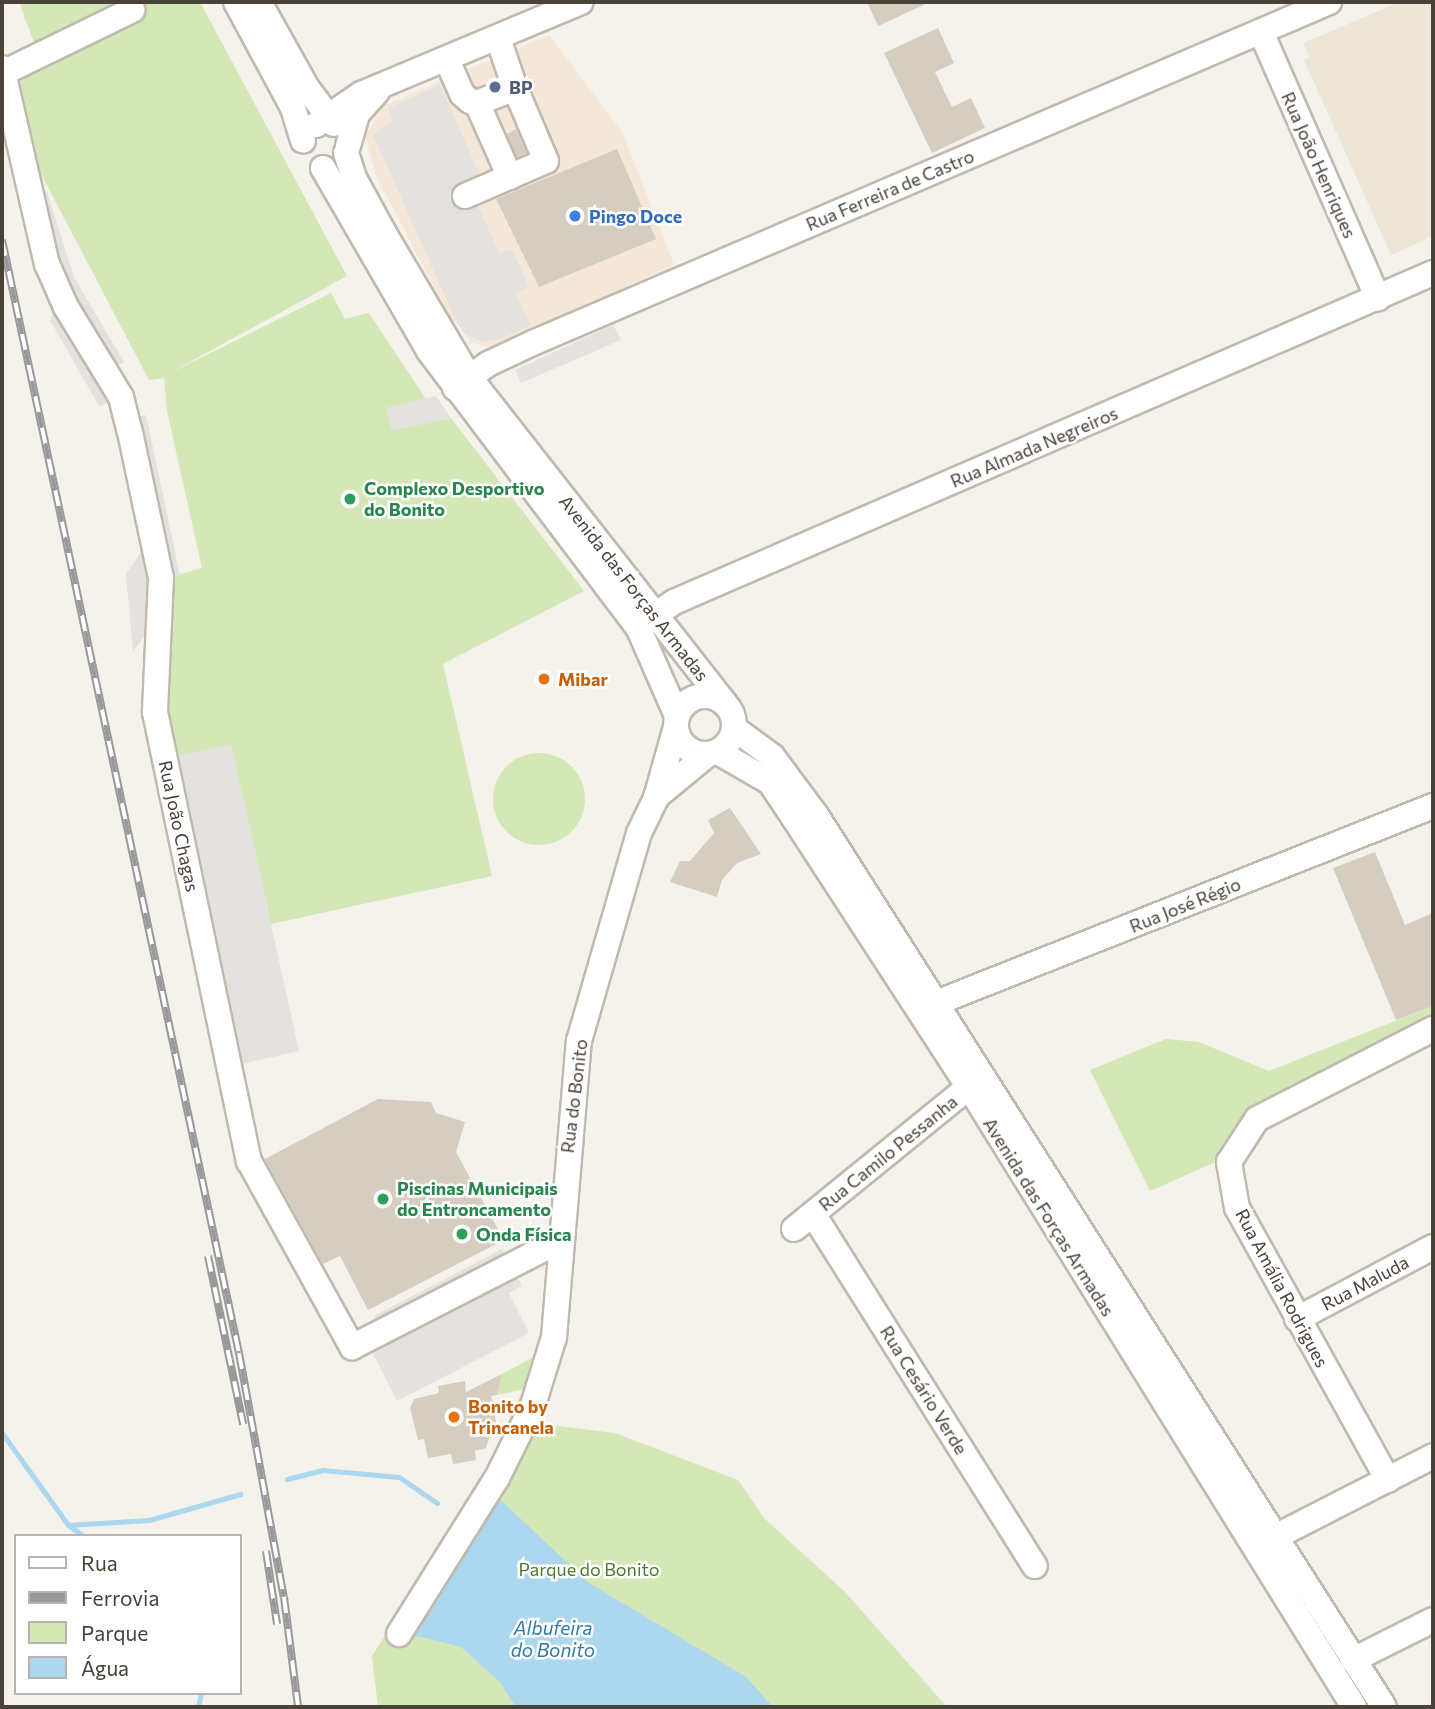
<!DOCTYPE html>
<meta charset="utf-8">
<style>
body{margin:0}
#map{position:relative;width:1435px;height:1709px;overflow:hidden;background:#f5f1eb;font-family:Commissioner,sans-serif}
div>[style]{position:absolute}
[style*='--x']{left:calc(var(--x)*1px);top:calc(var(--y)*1px);width:calc(var(--w)*1px);rotate:calc(var(--a)*1deg)}
.commercial>*{inset:0;background:#f5e7d8}
.education>*{inset:0;background:#ede5d6}
.green>*{inset:0;background:#d4e7b6}
.round{border-radius:50%}
.parking>*{inset:0;background:#e4e2df}
.water>*{inset:0;background:#abd7ef}
.stream>*{height:5px;margin:-2.5px;padding:0 2.5px;transform-origin:2.5px;border-radius:2.5px;background:#abd7ef}
.building>*{inset:0;background:#d6cdc1}
.roads{filter:drop-shadow(2px 0 #c0b9ae) drop-shadow(-2px 0 #c0b9ae) drop-shadow(0 2px #c0b9ae) drop-shadow(0 -2px #c0b9ae)}
.minor>*{height:24px;margin:-12px;padding:0 12px;transform-origin:12px;border-radius:12px;background:#fff}
.minor>.ring{margin:-12px;padding:0;box-sizing:content-box;background:none;border:24px solid #fff;border-radius:50%}
.rail>*{height:8px;margin-top:-4px;transform-origin:0;background:repeating-linear-gradient(90deg,#fff 0 16px,#999 0 32px);box-sizing:border-box;border-block:2px solid #999}
.dots>*{width:19px;height:19px;translate:-50% -50%;box-sizing:border-box;border:4px solid #fff;border-radius:50%}
span{translate:-50% -50%;white-space:nowrap;text-align:center;line-height:1.15;-webkit-text-stroke:5px #fff;paint-order:stroke}
.service-label{font-size:18px;color:#4e5e75;font-weight:700}
.left{translate:0 -50%;text-align:left}
.street-label{font-size:18px;color:#494239}
.shop-label{font-size:18px;color:#366cbe;font-weight:700}
.leisure-label{font-size:18px;color:#27864d;font-weight:700}
.food-label{font-size:18px;color:#c56008;font-weight:700}
.park-label{font-size:18px;color:#4f7a2d}
.water-label{font-size:19px;color:#307aa3;font-style:italic}
.frame{position:absolute;inset:0;border:4px solid #494239;pointer-events:none}
.legend{position:absolute;left:14px;top:1534px;width:228px;height:161px;box-sizing:border-box;background:#fff;border:2px solid #b6b3b0;margin:0;padding:9px 12px;list-style:none;font-size:21px;color:#494239}
.legend li{display:flex;align-items:center;gap:14px;height:35px}
.legend b{width:35px;border:2px solid #b6b3b0}
</style>
<div id="map">
<div class="commercial">
<i style="clip-path:polygon(549px 35px,623px 134px,674px 265px,491px 347px,472px 343px,449px 315px,412px 245px,375px 173px,365px 136px,383px 106px)"></i>
</div>
<div class="education">
<i style="clip-path:polygon(1400px 2px,1433px 2px,1433px 236px,1391px 255px,1304px 60px,1310px 57px,1303px 43px)"></i>
</div>
<div class="green">
<i style="clip-path:polygon(19px 2px,200px 2px,347px 276px,168px 374px,331px 293px,345px 319px,369px 313px,426px 399px,386px 408px,392px 430px,451px 418px,584px 591px,443px 664px,492px 876px,271px 924px,231px 745px,174px 757px,158px 696px,165px 578px,202px 568px,167px 411px,164px 378px,149px 380px,28px 149px,15px 85px,43px 67px)"></i>
<i class="round" style="left:493px;top:753px;width:92px;height:92px"></i>
<i style="clip-path:polygon(1433px 1006px,1433px 1024px,1260px 1111px,1227px 1157px,1150px 1191px,1090px 1070px,1166px 1039px,1199px 1042px,1269px 1071px)"></i>
<i style="clip-path:polygon(534px 1357px,525px 1389px,497px 1395px,502px 1374px)"></i>
<i style="clip-path:polygon(542px 1424px,615px 1433px,738px 1480px,764px 1518px,845px 1592px,947px 1707px,378px 1707px,372px 1656px,498px 1456px)"></i>
</div>
<div class="parking">
<i style="clip-path:polygon(440px 85px,487px 191px,475px 198px,499px 253px,512px 249px,529px 287px,516px 294px,531px 325px,503px 338px,483px 342px,465px 334px,454px 316px,373px 135px,393px 120px,388px 108px)"></i>
<i style="clip-path:polygon(47px 192px,74px 277px,124px 362px,113px 368px,68px 296px,34px 196px)"></i>
<i style="clip-path:polygon(57px 305px,111px 401px,99px 406px,50px 320px)"></i>
<i style="clip-path:polygon(613px 325px,621px 340px,521px 383px,515px 370px)"></i>
<i style="clip-path:polygon(436px 396px,451px 418px,392px 430px,386px 408px)"></i>
<i style="clip-path:polygon(146px 415px,180px 575px,165px 578px,132px 418px)"></i>
<i style="clip-path:polygon(146px 545px,154px 583px,152px 626px,133px 651px,126px 574px)"></i>
<i style="clip-path:polygon(231px 744px,299px 1051px,238px 1065px,169px 758px)"></i>
<i style="clip-path:polygon(502px 1249px,522px 1286px,509px 1293px,529px 1333px,397px 1401px,368px 1344px,384px 1336px,374px 1316px)"></i>
</div>
<div class="water">
<i style="clip-path:polygon(493px 1493px,589px 1583px,746px 1677px,773px 1707px,516px 1707px,500px 1682px,461px 1647px,409px 1634px)"></i>
</div>
<div class="stream">
<i style="--x:2;--y:1433;--w:113;--a:54.3"></i>
<i style="--x:68;--y:1525;--w:19;--a:35"></i>
<i style="--x:287;--y:1479;--w:37;--a:-14"></i>
<i style="--x:323;--y:1470;--w:76;--a:5.3"></i>
<i style="--x:399;--y:1477;--w:46;--a:34.4"></i>
<i style="--x:68;--y:1525;--w:81;--a:-3.5"></i>
<i style="--x:149;--y:1520;--w:95;--a:-15.9"></i>
<i style="--x:198;--y:1707;--w:14;--a:-78"></i>
</div>
<div class="building">
<i style="clip-path:polygon(867px 2px,930px 2px,878px 26px)"></i>
<i style="clip-path:polygon(938px 28px,954px 63px,935px 72px,952px 107px,971px 98px,985px 128px,932px 153px,884px 53px)"></i>
<i style="clip-path:polygon(516px 129px,527px 153px,517px 157px,507px 134px)"></i>
<i style="clip-path:polygon(617px 149px,656px 239px,539px 287px,496px 199px)"></i>
<i style="clip-path:polygon(730px 808px,761px 854px,737px 863px,722px 880px,717px 897px,670px 882px,680px 861px,690px 861px,714px 833px,708px 820px)"></i>
<i style="clip-path:polygon(1375px 852px,1405px 925px,1433px 913px,1433px 1006px,1396px 1020px,1333px 868px)"></i>
<i style="clip-path:polygon(378px 1099px,431px 1102px,436px 1113px,465px 1122px,456px 1152px,504px 1240px,368px 1310px,340px 1256px,323px 1264px,265px 1159px)"></i>
<i style="clip-path:polygon(502px 1374px,497px 1395px,491px 1396px,497px 1427px,492px 1428px,486px 1448px,475px 1451px,476px 1460px,453px 1464px,451px 1454px,428px 1458px,424px 1439px,418px 1440px,410px 1408px,414px 1399px,439px 1393px,438px 1386px,465px 1381px,466px 1392px)"></i>
</div>
<div class="roads">
<div class="minor">
<i style="--x:236;--y:2;--w:120;--a:61.7"></i>
<i style="--x:293;--y:108;--w:34;--a:73"></i>
<i style="--x:259;--y:2;--w:98;--a:60.8"></i>
<i style="--x:307;--y:88;--w:45;--a:53.1"></i>
<i style="--x:1261;--y:32;--w:291;--a:66.3"></i>
<i style="--x:447;--y:60;--w:37;--a:66"></i>
<i style="--x:462;--y:94;--w:11;--a:41"></i>
<i style="--x:470;--y:101;--w:7;--a:16"></i>
<i style="--x:477;--y:103;--w:41;--a:-21.5"></i>
<i style="--x:515;--y:88;--w:53;--a:-108.8"></i>
<i style="--x:2;--y:68;--w:201;--a:77.1"></i>
<i style="--x:47;--y:264;--w:47;--a:66.2"></i>
<i style="--x:66;--y:307;--w:105;--a:58.6"></i>
<i style="--x:121;--y:397;--w:36;--a:76"></i>
<i style="--x:130;--y:432;--w:149;--a:78"></i>
<i style="--x:161;--y:578;--w:134;--a:92.6"></i>
<i style="--x:155;--y:712;--w:459;--a:78.2"></i>
<i style="--x:249;--y:1161;--w:213;--a:61"></i>
<i style="--x:352;--y:1347;--w:235;--a:-27.1"></i>
<i style="--x:3;--y:73;--w:144;--a:-26"></i>
<i style="--x:477;--y:103;--w:81;--a:66"></i>
<i style="--x:316;--y:125;--w:55;--a:-34.6"></i>
<i style="--x:361;--y:94;--w:238;--a:-22.7"></i>
<i style="--x:348;--y:146;--w:33;--a:-74"></i>
<i style="--x:357;--y:114;--w:30;--a:-48"></i>
<i style="--x:346;--y:153;--w:26;--a:72"></i>
<i style="--x:354;--y:178;--w:63;--a:61.4"></i>
<i style="--x:384;--y:233;--w:167;--a:59.4"></i>
<i style="--x:469;--y:377;--w:415;--a:51.9"></i>
<i style="--x:323;--y:168;--w:211;--a:59.9"></i>
<i style="--x:429;--y:351;--w:346;--a:52.9"></i>
<i style="--x:638;--y:627;--w:97;--a:66.3"></i>
<i style="--x:465;--y:196;--w:88;--a:-23.4"></i>
<i style="--x:546;--y:161;--w:79;--a:-113"></i>
<i style="--x:455;--y:388;--w:41;--a:-36"></i>
<i style="--x:488;--y:364;--w:52;--a:-25.1"></i>
<i style="--x:535;--y:342;--w:864;--a:-23.18"></i>
<i style="--x:638;--y:627;--w:44;--a:-34.8"></i>
<i style="--x:674;--y:602;--w:827;--a:-23.44"></i>
<i class="ring" style="left:676px;top:696px;width:34px;height:34px"></i>
<i style="--x:735;--y:729;--w:46;--a:36.1"></i>
<i style="--x:772;--y:756;--w:74;--a:53.3"></i>
<i style="--x:816;--y:815;--w:1057;--a:57.51"></i>
<i style="--x:718;--y:752;--w:60;--a:30"></i>
<i style="--x:770;--y:782;--w:43;--a:56.3"></i>
<i style="--x:794;--y:818;--w:321;--a:57"></i>
<i style="--x:969;--y:1087;--w:730;--a:58.16"></i>
<i style="--x:656;--y:797;--w:66;--a:-39.5"></i>
<i style="--x:936;--y:1003;--w:535;--a:-21.62"></i>
<i style="--x:813;--y:1214;--w:416;--a:57.8"></i>
<i style="--x:794;--y:1229;--w:242;--a:-39.1"></i>
<i style="--x:1297;--y:1319;--w:154;--a:-27.9"></i>
<i style="--x:1388;--y:1480;--w:311;--a:-119"></i>
<i style="--x:1237;--y:1208;--w:47;--a:-99.9"></i>
<i style="--x:1229;--y:1162;--w:51;--a:-56.9"></i>
<i style="--x:1257;--y:1119;--w:198;--a:-27.1"></i>
<i style="--x:1275;--y:1537;--w:178;--a:-27.1"></i>
<i style="--x:399;--y:1634;--w:184;--a:-57.9"></i>
<i style="--x:497;--y:1478;--w:81;--a:-63.7"></i>
<i style="--x:533;--y:1405;--w:71;--a:-72.8"></i>
<i style="--x:554;--y:1337;--w:297;--a:-85.2"></i>
<i style="--x:579;--y:1041;--w:216;--a:-73.9"></i>
<i style="--x:639;--y:833;--w:39;--a:-64"></i>
<i style="--x:656;--y:798;--w:74;--a:-74.3"></i>
<i style="--x:1353;--y:1660;--w:89;--a:-26.6"></i>
</div>
</div>
<div class="rail">
<i style="--x:2;--y:240;--w:1138;--a:77.98"></i>
<i style="--x:239;--y:1353;--w:248;--a:79.6"></i>
<i style="--x:284;--y:1597;--w:111;--a:82.7"></i>
<i style="--x:208;--y:1256;--w:172;--a:78.2"></i>
<i style="--x:266;--y:1551;--w:74;--a:81.4"></i>
</div>
<div class="dots">
<i style="left:495px;top:87px;background:#5c6f8a"></i>
<i style="left:575px;top:216px;background:#3f7fe0"></i>
<i style="left:350px;top:499px;background:#2e9e5b"></i>
<i style="left:544px;top:679px;background:#e8710a"></i>
<i style="left:383px;top:1199px;background:#2e9e5b"></i>
<i style="left:462px;top:1234px;background:#2e9e5b"></i>
<i style="left:454px;top:1417px;background:#e8710a"></i>
</div>
<div class="service-label">
<span class="left" style="left:509px;top:87px">BP</span>
</div>
<div class="street-label">
<span style="left:1319px;top:165px;rotate:66deg">Rua João Henriques</span>
<span style="left:890px;top:190px;rotate:-23deg">Rua Ferreira de Castro</span>
<span style="left:1034px;top:447px;rotate:-23deg">Rua Almada Negreiros</span>
<span style="left:634px;top:588px;rotate:52deg">Avenida das Forças Armadas</span>
<span style="left:179px;top:826px;rotate:78deg">Rua João Chagas</span>
<span style="left:1185px;top:905px;rotate:-22deg">Rua José Régio</span>
<span style="left:574px;top:1096px;rotate:-83deg">Rua do Bonito</span>
<span style="left:888px;top:1153px;rotate:-39deg">Rua Camilo Pessanha</span>
<span style="left:1049px;top:1217px;rotate:58deg">Avenida das Forças Armadas</span>
<span style="left:1365px;top:1283px;rotate:-28deg">Rua Maluda</span>
<span style="left:1282px;top:1288px;rotate:62deg">Rua Amália Rodrigues</span>
<span style="left:924px;top:1390px;rotate:58deg">Rua Cesário Verde</span>
</div>
<div class="shop-label">
<span class="left" style="left:589px;top:216px">Pingo Doce</span>
</div>
<div class="leisure-label">
<span class="left" style="left:364px;top:499px">Complexo Desportivo<br>do Bonito</span>
<span class="left" style="left:397px;top:1199px">Piscinas Municipais<br>do Entroncamento</span>
<span class="left" style="left:476px;top:1234px">Onda Física</span>
</div>
<div class="food-label">
<span class="left" style="left:558px;top:679px">Mibar</span>
<span class="left" style="left:468px;top:1417px">Bonito by<br>Trincanela</span>
</div>
<div class="park-label">
<span style="left:589px;top:1569px">Parque do Bonito</span>
</div>
<div class="water-label">
<span style="left:553px;top:1639px">Albufeira<br>do Bonito</span>
</div>
<div class="frame"></div>
<ul class="legend">
<li><b style="height:9px;background:#fff"></b>Rua</li>
<li><b style="height:9px;background:#999"></b>Ferrovia</li>
<li><b style="height:19px;background:#d4e7b6"></b>Parque</li>
<li><b style="height:19px;background:#abd7ef"></b>Água</li>
</ul>
</div>
